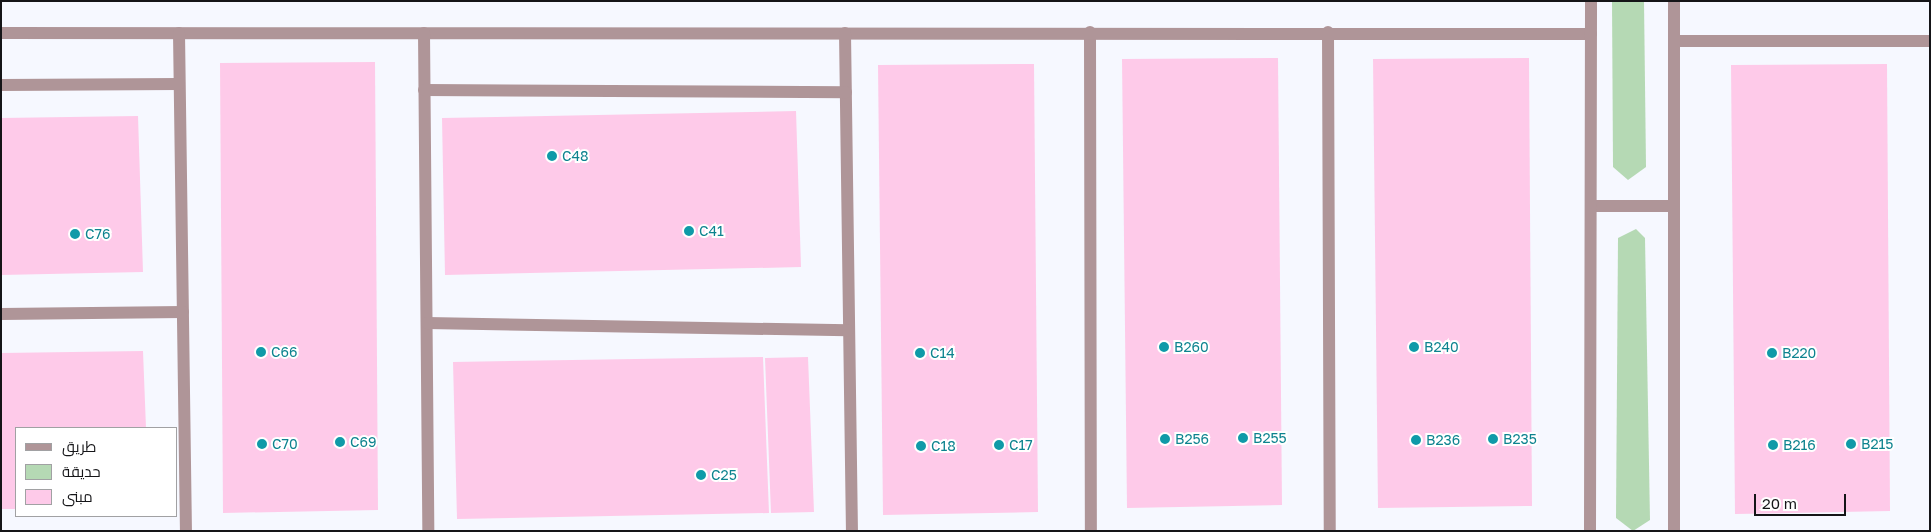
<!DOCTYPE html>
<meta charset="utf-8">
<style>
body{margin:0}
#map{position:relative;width:1931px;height:532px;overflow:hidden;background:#f6f8ff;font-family:"Golos Text",Cairo,sans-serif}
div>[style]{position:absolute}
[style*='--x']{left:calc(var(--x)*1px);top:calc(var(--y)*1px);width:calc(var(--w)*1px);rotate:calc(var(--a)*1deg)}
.green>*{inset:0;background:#b5d9b4}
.building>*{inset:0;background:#fecae9}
.street>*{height:12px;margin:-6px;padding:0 6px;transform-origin:6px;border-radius:6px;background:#af9598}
.dots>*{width:14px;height:14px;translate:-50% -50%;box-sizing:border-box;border:2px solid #fff;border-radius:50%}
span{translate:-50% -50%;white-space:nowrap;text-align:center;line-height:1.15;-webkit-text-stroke:4px #fff;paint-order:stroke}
.culture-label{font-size:14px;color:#0d838f}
.left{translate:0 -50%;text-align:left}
.frame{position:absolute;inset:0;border:2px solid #151518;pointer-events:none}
.legend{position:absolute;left:15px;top:427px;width:162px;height:90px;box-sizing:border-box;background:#fff;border:1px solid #a1a1a3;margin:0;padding:6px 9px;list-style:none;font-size:15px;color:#151518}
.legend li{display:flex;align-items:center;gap:10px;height:25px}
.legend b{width:25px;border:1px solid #a1a1a3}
.scale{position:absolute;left:1754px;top:494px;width:92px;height:22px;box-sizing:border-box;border:2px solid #151518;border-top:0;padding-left:6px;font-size:15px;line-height:18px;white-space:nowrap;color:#151518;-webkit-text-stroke:4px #fff;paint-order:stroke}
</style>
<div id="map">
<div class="green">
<i style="clip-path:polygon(1612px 1px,1644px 1px,1646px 167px,1628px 180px,1613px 167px)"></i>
<i style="clip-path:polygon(1636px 229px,1645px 238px,1650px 520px,1633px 531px,1616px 518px,1618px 238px)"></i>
</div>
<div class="building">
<i style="clip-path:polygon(1278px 58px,1282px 505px,1127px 508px,1122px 59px)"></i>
<i style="clip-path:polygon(1529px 58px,1532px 506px,1378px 508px,1373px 59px)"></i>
<i style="clip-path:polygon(375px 62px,378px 510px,223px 513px,220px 63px)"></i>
<i style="clip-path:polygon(1034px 64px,1038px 512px,883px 515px,878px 65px)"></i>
<i style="clip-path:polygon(1887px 64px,1890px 511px,1735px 514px,1731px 65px)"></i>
<i style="clip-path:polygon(796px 111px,801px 267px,445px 275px,442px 118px)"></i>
<i style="clip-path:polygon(138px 116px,143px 272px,1px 275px,1px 118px)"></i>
<i style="clip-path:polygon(143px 351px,146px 428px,16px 428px,16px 509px,1px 509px,1px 353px)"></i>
<i style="clip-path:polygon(763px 357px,769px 513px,457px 519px,453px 362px)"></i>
<i style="clip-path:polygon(808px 357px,814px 512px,771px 513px,765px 358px)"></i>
</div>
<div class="street">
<i style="--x:1090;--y:32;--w:499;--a:89.9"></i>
<i style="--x:1328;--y:32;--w:499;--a:89.8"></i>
<i style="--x:1;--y:33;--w:1590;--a:0.04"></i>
<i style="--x:179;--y:33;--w:498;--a:89.2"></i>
<i style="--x:424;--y:33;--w:498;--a:89.5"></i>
<i style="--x:845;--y:33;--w:498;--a:89.2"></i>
<i style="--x:1674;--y:41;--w:256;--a:0"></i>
<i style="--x:1;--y:85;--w:178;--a:-0.3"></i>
<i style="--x:424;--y:90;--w:422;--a:0.3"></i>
<i style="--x:1591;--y:206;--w:83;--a:0"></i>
<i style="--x:1;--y:314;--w:182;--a:-0.6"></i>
<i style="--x:427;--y:323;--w:421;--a:1"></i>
<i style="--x:1590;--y:531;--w:530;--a:-89.89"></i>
<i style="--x:1674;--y:531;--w:530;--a:-90"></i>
</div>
<div class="dots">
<i style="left:552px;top:156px;background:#0f9aa8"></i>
<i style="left:689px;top:231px;background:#0f9aa8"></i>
<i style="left:75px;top:234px;background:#0f9aa8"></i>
<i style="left:1164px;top:347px;background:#0f9aa8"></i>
<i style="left:1414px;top:347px;background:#0f9aa8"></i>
<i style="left:261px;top:352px;background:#0f9aa8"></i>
<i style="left:920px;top:353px;background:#0f9aa8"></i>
<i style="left:1772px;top:353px;background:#0f9aa8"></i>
<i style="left:1243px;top:438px;background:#0f9aa8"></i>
<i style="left:1165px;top:439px;background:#0f9aa8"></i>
<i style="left:1493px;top:439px;background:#0f9aa8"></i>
<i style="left:1416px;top:440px;background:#0f9aa8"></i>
<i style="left:340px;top:442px;background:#0f9aa8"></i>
<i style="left:262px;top:444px;background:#0f9aa8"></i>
<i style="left:1851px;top:444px;background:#0f9aa8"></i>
<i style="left:999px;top:445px;background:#0f9aa8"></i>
<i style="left:1773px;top:445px;background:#0f9aa8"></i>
<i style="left:921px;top:446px;background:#0f9aa8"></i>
<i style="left:701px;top:475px;background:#0f9aa8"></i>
</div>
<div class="culture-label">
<span class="left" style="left:562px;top:156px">C48</span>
<span class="left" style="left:699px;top:231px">C41</span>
<span class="left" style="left:85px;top:234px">C76</span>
<span class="left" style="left:1174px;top:347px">B260</span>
<span class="left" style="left:1424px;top:347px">B240</span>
<span class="left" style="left:271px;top:352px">C66</span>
<span class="left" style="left:930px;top:353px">C14</span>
<span class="left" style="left:1782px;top:353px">B220</span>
<span class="left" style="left:1253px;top:438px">B255</span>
<span class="left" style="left:1175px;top:439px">B256</span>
<span class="left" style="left:1503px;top:439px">B235</span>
<span class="left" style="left:1426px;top:440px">B236</span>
<span class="left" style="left:350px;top:442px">C69</span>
<span class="left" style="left:272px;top:444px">C70</span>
<span class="left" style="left:1861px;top:444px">B215</span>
<span class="left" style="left:1009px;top:445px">C17</span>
<span class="left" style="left:1783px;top:445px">B216</span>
<span class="left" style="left:931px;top:446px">C18</span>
<span class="left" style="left:711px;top:475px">C25</span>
</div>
<div class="frame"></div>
<ul class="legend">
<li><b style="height:6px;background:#af9598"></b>طريق</li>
<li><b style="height:14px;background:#b5d9b4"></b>حديقة</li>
<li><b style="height:14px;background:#fecae9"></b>مبنى</li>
</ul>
<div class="scale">20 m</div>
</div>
